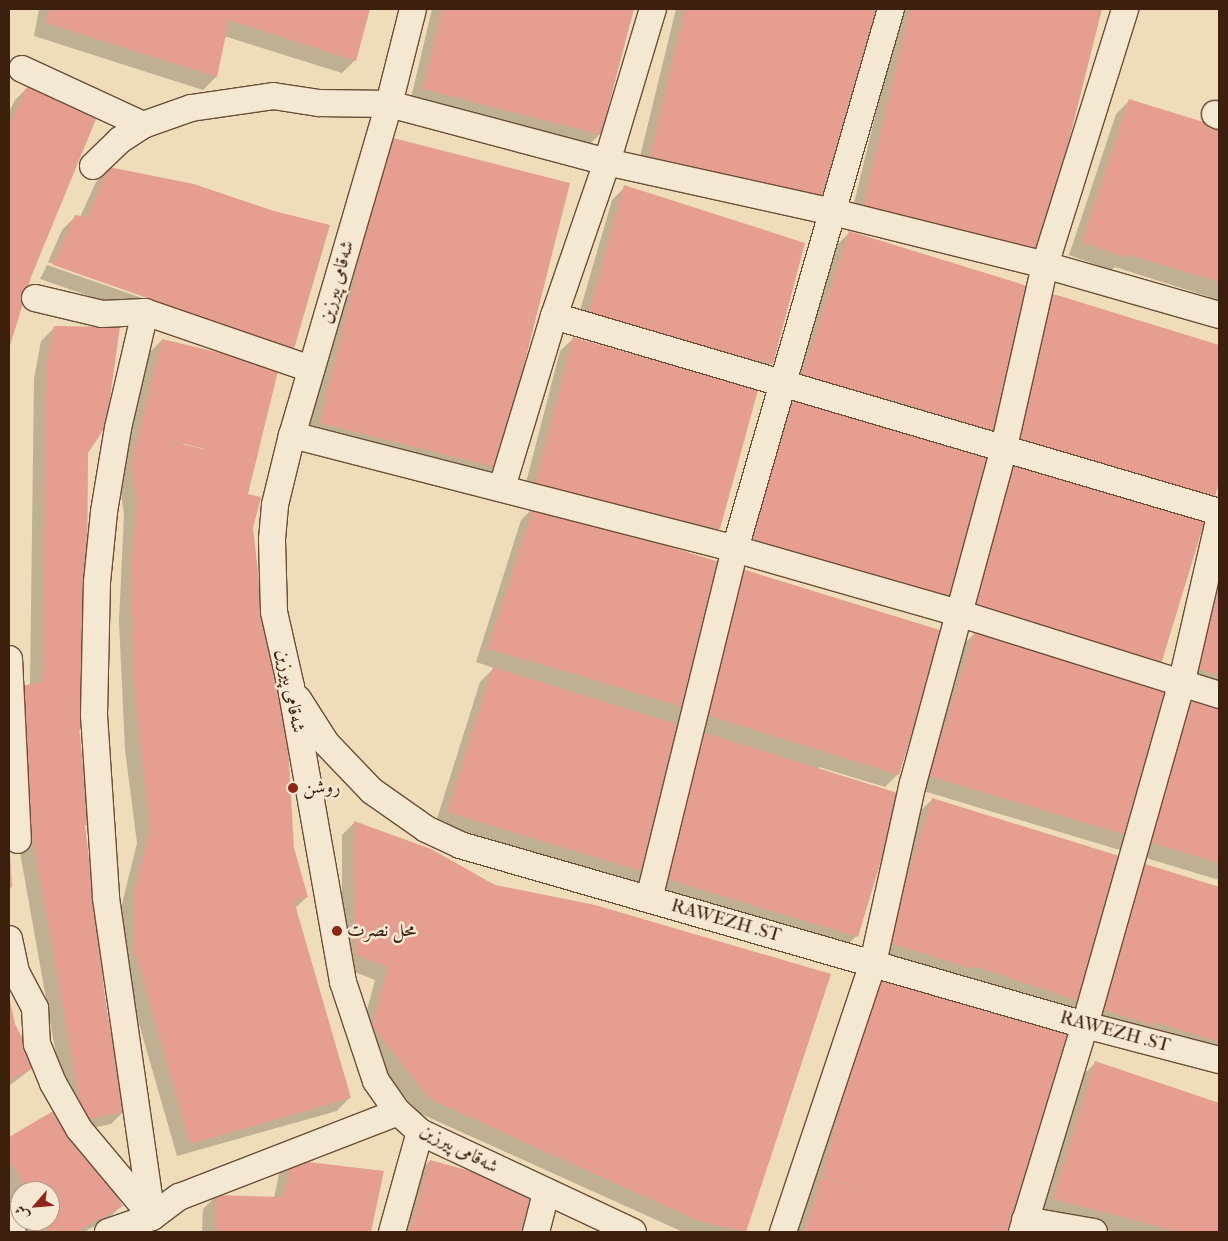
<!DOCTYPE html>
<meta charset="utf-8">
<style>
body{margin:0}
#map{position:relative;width:1228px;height:1241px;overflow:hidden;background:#efdcb9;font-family:"IM FELL French Canon",Amiri,serif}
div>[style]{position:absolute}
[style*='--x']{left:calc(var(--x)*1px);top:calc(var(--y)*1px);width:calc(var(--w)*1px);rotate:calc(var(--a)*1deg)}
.shadow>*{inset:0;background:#0003}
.building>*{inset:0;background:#e69e91}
.roads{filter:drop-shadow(1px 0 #6a4e38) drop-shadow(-1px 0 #6a4e38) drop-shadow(0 1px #6a4e38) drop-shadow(0 -1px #6a4e38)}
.minor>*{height:26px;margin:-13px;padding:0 13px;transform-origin:13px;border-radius:13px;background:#f5e8d2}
.dots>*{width:14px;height:14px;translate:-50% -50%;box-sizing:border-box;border:2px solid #f5e8d2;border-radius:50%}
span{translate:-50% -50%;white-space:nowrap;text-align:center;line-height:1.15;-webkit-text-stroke:5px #f5e8d2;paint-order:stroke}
.street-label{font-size:19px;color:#3d1f0d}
.poi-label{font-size:19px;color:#3d1f0d}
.left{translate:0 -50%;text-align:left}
.frame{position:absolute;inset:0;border:10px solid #3d1f0d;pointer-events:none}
.north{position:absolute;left:10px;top:1181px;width:50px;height:50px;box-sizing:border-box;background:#f5e8d2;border:1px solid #ab9883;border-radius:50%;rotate:243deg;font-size:14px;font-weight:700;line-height:20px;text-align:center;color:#3d1f0d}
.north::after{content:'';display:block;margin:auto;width:18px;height:22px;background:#8f2418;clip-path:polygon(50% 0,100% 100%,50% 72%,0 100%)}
</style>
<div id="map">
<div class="shadow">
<i style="clip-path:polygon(39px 9px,369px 9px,355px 60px,342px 73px,224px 36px,216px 77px,203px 90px,34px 36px)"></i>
<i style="clip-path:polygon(432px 9px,632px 9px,600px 134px,587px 147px,410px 102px)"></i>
<i style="clip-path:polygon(676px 9px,875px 9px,828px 200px,637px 169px)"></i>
<i style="clip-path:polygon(901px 9px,1101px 9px,1038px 259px,848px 228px)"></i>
<i style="clip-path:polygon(28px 87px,30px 277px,9px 346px,9px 112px,15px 100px)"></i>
<i style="clip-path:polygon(1130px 100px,1219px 127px,1219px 300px,1115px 267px,1111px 270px,1069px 255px,1116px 114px)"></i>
<i style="clip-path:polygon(376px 151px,497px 468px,484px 481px,307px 436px)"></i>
<i style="clip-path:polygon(109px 169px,293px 348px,280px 362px,40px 279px,47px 265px,286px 348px,48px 262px,62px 230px,75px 217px,80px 217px,96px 182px)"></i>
<i style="clip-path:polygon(625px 187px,771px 363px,758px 377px,574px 331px,612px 200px)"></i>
<i style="clip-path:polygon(849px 233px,1219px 346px,1219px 478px,1213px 499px,790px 388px,836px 246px)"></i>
<i style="clip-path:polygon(54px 328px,87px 453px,84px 725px,78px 731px,87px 824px,84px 827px,105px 1005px,124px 1111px,111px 1124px,74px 1132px,121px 1206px,108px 1219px,84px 1232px,28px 1232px,22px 1221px,50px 1221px,50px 1191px,20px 1191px,20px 1218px,9px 1197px,9px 1139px,59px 1109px,68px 1122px,19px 847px,30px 686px,34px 379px,41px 341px)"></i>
<i style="clip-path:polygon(574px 338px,719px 529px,706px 542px,522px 498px,560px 351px)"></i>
<i style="clip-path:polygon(evenodd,162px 340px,247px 494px,293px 849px,307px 897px,295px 908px,350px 1097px,337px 1111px,177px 1156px,121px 961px,121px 908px,137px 843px,125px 750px,119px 621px,124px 514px,119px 480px,149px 353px,162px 340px,182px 442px,207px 448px,206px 451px,182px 444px,182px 442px)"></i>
<i style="clip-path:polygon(796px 396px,1160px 663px,737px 552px,783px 409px)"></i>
<i style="clip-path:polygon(534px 507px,898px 774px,885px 787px,819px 767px,856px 936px,843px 950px,435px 825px,480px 682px,494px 668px,476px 662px,521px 520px)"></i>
<i style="clip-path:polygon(1219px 557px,1219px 692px,1185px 683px)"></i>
<i style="clip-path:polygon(975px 633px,1219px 708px,1219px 880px,917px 789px,962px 646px)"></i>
<i style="clip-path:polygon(933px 799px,1219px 887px,1219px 1058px,874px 955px,919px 812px)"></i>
<i style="clip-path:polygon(355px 822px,495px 886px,830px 974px,745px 1232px,683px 1232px,417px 1112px,359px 1040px,375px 980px,342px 967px,342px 835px)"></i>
<i style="clip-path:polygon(865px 986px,1010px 1232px,807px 1232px,818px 1192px,805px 1232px,797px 1232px)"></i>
<i style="clip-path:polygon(9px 1004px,13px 1025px,35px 1066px,9px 1086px)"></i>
<i style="clip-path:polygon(1096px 1062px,1219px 1106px,1219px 1232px,1115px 1232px,1041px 1212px,1082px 1076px)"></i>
<i style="clip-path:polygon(293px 1161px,383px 1172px,370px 1232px,202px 1232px,203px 1209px,216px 1196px,274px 1198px,279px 1174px)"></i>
<i style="clip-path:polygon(430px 1161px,530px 1196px,522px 1232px,401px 1232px,417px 1174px)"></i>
</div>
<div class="building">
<i style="clip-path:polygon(49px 9px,370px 9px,356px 61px,229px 20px,217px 77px,46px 23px)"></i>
<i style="clip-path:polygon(442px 9px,634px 9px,601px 135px,423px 89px)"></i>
<i style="clip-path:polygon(685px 9px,877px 9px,829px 201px,650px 156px)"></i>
<i style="clip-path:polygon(910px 9px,1102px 9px,1039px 260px,861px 215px)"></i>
<i style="clip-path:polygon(28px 85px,96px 119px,31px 277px,9px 349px,9px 125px)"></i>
<i style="clip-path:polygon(1129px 99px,1219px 127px,1219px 282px,1127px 254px,1126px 258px,1082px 242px)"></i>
<i style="clip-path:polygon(389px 137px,570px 183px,498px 468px,320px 423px)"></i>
<i style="clip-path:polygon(109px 167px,194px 184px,274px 211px,330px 225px,294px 349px,53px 265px,75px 215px,87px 217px)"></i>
<i style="clip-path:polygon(624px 185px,805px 243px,773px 364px,587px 318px)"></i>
<i style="clip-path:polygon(849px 231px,1219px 345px,1219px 482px,1214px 500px,891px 399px,890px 403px,802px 375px)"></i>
<i style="clip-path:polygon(54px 326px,120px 327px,106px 426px,88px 453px,86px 726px,79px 726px,89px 825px,85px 825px,106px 1005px,125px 1112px,83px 1120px,32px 833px,16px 687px,43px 682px,46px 365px)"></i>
<i style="clip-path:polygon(573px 337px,758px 390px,720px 529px,535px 485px)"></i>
<i style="clip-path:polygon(evenodd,162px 339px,279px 367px,248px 494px,261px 497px,253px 528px,260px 589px,269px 611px,286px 711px,294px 848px,308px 897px,294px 901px,351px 1098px,190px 1144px,134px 947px,134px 894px,150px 828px,133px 677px,131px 565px,137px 500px,131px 465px,162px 339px,172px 441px,221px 453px,172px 442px,172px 441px)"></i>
<i style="clip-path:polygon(796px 394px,1205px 520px,1161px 664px,750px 538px)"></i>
<i style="clip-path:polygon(534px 505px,943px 631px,899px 775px,576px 674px,488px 649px)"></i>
<i style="clip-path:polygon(1219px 591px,1219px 675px,1197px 669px)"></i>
<i style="clip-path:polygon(975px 631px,1219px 707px,1219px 863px,929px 776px)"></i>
<i style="clip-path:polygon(493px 667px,901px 794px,858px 937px,447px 812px)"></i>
<i style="clip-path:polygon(932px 798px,1219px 887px,1219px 1042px,1155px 1022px,1154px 1026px,974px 966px,973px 969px,887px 942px)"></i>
<i style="clip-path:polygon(354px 821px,431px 849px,495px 885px,595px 905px,831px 974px,746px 1232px,699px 1221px,430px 1099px,372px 1026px,388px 967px,355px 954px)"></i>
<i style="clip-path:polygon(9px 835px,12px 887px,9px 888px)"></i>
<i style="clip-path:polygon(878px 971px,1076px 1025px,1029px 1163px,1010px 1232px,805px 1232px,821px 1177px,875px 1192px,822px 1176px)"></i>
<i style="clip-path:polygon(9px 996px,15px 1024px,36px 1066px,9px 1081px)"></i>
<i style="clip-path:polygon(1095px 1061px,1219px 1103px,1219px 1232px,1179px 1232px,1053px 1199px)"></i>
<i style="clip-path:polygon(60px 1107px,123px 1206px,76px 1232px,49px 1232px,43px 1221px,50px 1221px,50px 1191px,28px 1191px,9px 1159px,9px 1137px)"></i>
<i style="clip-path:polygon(292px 1160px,384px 1171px,371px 1232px,216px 1232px,216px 1195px,283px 1197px)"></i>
<i style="clip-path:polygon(430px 1160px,481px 1174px,531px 1195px,521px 1232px,409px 1232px)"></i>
</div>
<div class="roads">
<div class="minor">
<i style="--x:413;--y:9;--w:98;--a:104.2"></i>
<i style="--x:389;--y:104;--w:345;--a:106.3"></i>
<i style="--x:292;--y:435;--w:72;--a:103.7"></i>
<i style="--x:275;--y:505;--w:35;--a:95"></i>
<i style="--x:272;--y:540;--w:72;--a:88.4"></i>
<i style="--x:274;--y:612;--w:77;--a:77.2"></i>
<i style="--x:291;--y:687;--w:300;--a:80"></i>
<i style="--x:343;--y:982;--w:104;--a:71.6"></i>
<i style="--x:376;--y:1081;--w:38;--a:55"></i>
<i style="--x:398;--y:1112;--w:30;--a:42"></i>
<i style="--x:420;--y:1132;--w:235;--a:25.1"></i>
<i style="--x:22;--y:69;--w:133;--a:24.8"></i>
<i style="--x:1215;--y:114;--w:4;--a:27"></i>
<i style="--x:93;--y:166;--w:37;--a:-44"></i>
<i style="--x:120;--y:140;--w:27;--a:-33"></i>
<i style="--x:143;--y:125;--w:51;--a:-19.5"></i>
<i style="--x:191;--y:108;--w:83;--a:-8.3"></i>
<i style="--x:273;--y:96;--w:47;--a:8.7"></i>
<i style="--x:319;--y:103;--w:70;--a:0.8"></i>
<i style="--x:389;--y:104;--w:226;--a:14.9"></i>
<i style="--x:607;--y:162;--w:231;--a:12.5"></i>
<i style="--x:833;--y:212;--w:219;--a:14"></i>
<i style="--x:1045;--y:265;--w:181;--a:16"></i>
<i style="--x:35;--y:298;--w:69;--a:13.4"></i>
<i style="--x:102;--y:314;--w:43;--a:-2.7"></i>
<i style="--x:145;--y:312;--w:176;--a:19"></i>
<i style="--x:145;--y:312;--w:119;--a:103.1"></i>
<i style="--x:118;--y:428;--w:85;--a:99.5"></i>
<i style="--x:104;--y:512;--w:70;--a:95.7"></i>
<i style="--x:97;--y:582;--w:133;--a:91.3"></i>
<i style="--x:94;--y:715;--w:183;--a:86.2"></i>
<i style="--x:106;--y:898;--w:322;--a:81.8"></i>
<i style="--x:554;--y:316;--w:693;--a:16.42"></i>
<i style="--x:292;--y:435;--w:457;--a:14.4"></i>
<i style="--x:735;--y:549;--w:232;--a:16"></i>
<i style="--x:958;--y:613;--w:274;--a:17.4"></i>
<i style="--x:502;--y:487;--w:179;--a:-73.1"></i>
<i style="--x:554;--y:316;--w:163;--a:-71"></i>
<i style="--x:607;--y:162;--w:160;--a:-73.3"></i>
<i style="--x:9;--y:659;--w:181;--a:87.2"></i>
<i style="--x:298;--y:699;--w:52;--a:57.5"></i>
<i style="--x:326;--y:743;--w:66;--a:46.2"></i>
<i style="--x:372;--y:791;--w:66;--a:35.1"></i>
<i style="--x:426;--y:829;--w:38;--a:25"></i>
<i style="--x:460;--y:845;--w:650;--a:16.07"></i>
<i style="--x:1085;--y:1025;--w:138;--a:14.6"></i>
<i style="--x:649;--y:899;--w:360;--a:-76.2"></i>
<i style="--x:735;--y:549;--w:562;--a:-73.89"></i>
<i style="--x:9;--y:939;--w:34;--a:78"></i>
<i style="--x:16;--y:972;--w:41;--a:62.2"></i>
<i style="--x:35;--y:1008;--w:36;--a:87"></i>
<i style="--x:37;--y:1044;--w:42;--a:67.7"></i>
<i style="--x:53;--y:1083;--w:53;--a:60.5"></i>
<i style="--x:79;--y:1129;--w:112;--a:50.1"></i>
<i style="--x:9;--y:1215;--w:17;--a:77"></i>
<i style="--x:1025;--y:1220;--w:70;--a:9.9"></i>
<i style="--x:108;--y:1232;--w:46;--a:-18.8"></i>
<i style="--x:152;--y:1217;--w:34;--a:-37"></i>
<i style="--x:179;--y:1197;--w:235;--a:-21.2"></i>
<i style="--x:392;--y:1232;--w:104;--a:-74.4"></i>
<i style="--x:536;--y:1232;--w:40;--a:-75.6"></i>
<i style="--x:783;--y:1232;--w:284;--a:-71.5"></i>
<i style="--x:873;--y:963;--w:184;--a:-77.5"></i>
<i style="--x:913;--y:783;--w:348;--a:-74.8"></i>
<i style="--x:1004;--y:447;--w:187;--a:-77.3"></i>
<i style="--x:1045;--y:265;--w:268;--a:-72.6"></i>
<i style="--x:1022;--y:1232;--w:216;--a:-73.1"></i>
<i style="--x:1085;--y:1025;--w:353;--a:-74.2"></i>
<i style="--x:1181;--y:685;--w:168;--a:-77"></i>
</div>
</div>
<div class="dots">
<i style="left:293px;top:788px;background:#8f2418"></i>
<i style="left:337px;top:931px;background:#8f2418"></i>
</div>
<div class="street-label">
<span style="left:337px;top:282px;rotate:-74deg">شەقامی پیرزین</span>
<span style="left:290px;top:691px;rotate:79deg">شەقامی پیرزین</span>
<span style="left:726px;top:921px;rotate:16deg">RAWEZH .ST</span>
<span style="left:1115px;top:1032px;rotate:15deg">RAWEZH .ST</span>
<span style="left:459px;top:1149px;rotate:28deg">شەقامی پیرزین</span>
</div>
<div class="poi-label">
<span class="left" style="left:303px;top:788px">روشن</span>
<span class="left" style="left:347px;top:931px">محل نصرت</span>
</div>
<div class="frame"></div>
<div class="north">ش</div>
</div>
